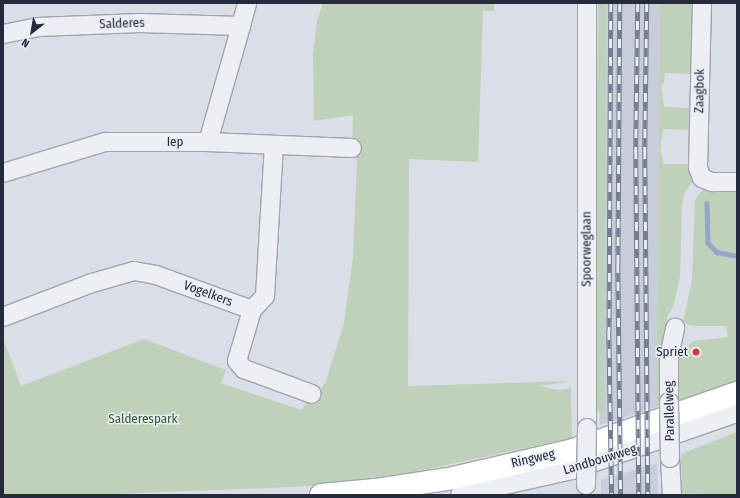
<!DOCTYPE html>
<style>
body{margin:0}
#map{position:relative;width:740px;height:498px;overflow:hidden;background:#dadee6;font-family:"Fira Sans Condensed",sans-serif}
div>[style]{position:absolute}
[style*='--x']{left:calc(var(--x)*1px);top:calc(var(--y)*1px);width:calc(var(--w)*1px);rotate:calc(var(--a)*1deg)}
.built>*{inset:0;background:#c8cdd9}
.green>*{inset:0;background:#bfd1bb}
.stream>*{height:4.5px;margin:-2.25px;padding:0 2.25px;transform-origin:2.25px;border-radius:2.25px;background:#92a8ca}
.roads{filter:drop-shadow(1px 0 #a0a5b0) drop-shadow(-1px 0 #a0a5b0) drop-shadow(0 1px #a0a5b0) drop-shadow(0 -1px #a0a5b0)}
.minor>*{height:18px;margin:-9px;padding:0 9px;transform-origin:9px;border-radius:9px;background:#edeff5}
.major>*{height:22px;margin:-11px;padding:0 11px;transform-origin:11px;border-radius:11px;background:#fff}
.rail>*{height:4.5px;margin-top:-2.25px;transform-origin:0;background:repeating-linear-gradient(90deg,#eaedf4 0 9px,#737c91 0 18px);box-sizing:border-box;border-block:1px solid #737c91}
.bridges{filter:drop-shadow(1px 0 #a0a5b0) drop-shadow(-1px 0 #a0a5b0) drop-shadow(0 1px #a0a5b0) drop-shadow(0 -1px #a0a5b0)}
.minor-bridge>*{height:18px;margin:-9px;padding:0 9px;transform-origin:9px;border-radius:9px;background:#edeff5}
.dots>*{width:11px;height:11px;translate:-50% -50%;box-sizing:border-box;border:2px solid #eaedf4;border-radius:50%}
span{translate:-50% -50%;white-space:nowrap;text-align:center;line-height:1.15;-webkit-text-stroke:3px #eaedf4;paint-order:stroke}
.street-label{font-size:13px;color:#242b3d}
.poi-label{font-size:13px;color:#242b3d}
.right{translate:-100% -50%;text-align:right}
.park-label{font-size:13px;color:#355a30}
.frame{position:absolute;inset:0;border:4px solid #242b3d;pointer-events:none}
.north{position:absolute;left:12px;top:12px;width:40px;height:40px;-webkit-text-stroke:3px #eaedf4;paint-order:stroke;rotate:211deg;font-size:11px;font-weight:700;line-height:16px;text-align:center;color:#242b3d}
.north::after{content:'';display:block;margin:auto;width:14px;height:18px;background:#242b3d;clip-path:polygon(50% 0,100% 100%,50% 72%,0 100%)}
</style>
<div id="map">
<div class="built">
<i style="clip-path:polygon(601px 3px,660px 3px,656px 407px,600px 425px)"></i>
<i style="clip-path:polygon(657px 463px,658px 495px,601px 495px,601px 480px)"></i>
</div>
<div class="green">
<i style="clip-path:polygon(323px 3px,494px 3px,494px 11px,483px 11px,478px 162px,409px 159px,408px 386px,572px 381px,540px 386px,558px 390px,571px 388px,572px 438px,414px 472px,314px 486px,92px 495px,3px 495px,3px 338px,21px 386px,144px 339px,226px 370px,221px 383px,301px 410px,325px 384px,344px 323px,353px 257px,357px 161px,352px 148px,353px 115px,314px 121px,313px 54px,317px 21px)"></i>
<i style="clip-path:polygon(598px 3px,606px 3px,604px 413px,594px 411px)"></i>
<i style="clip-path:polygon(660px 3px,697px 3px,695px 84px,691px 84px,691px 74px,665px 73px,664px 83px,661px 84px,664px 107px,690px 108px,691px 97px,695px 97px,694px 141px,689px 141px,689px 130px,663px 129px,660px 153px,662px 153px,663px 164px,689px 164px,689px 154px,694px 154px,694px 180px,685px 192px,682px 205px,680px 277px,673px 307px,667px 317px,663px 404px,656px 407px)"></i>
<i style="clip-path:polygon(737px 187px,737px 385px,678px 408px,677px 355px,694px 341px,728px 337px,726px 326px,695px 326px,683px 323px,692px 279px,695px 200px,704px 188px)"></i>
<i style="clip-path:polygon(737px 432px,737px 495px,682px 493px,681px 454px)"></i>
</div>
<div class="stream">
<i style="--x:707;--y:203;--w:40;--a:88.6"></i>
<i style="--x:708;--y:243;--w:13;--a:45"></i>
<i style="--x:717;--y:252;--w:20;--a:11"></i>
</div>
<div class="roads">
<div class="minor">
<i style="--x:587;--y:3;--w:425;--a:90"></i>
<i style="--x:702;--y:3;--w:165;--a:91.4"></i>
<i style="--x:698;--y:168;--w:11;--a:68"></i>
<i style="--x:702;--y:178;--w:11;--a:22"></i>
<i style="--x:712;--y:182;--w:25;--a:0"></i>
<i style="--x:3;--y:34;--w:36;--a:-11"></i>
<i style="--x:38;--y:27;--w:102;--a:-2.2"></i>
<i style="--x:140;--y:23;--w:101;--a:1.7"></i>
<i style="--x:241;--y:26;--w:24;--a:-75"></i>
<i style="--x:208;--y:142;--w:121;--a:-74.1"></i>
<i style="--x:3;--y:173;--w:107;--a:-16.9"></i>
<i style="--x:105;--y:142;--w:103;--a:0"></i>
<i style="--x:208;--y:142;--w:144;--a:2.4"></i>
<i style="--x:252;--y:310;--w:53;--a:106.4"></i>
<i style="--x:237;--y:361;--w:11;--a:49"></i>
<i style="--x:244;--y:369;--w:72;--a:20.2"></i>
<i style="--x:3;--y:317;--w:92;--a:-21"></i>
<i style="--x:89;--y:284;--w:47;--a:-16.1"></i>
<i style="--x:134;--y:271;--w:22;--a:10"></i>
<i style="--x:156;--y:275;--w:102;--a:20"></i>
<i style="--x:252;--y:310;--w:19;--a:-47"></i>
<i style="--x:265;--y:296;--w:151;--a:-86.6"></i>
<i style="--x:669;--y:402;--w:45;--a:-90"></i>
<i style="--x:669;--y:357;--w:30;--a:-78"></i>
<i style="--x:670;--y:458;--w:37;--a:87"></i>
<i style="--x:460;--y:495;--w:115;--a:-12.6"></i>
<i style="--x:572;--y:470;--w:175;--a:-19.1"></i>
</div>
<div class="major">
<i style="--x:321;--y:495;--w:54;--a:-5.3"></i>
<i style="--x:375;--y:490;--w:79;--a:-8.7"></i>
<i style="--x:453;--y:478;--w:123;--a:-13.1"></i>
<i style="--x:573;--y:450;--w:174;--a:-19.2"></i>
</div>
</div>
<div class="rail">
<i style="--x:611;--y:3;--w:328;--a:90.3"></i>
<i style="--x:609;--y:331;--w:164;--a:89"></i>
<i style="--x:620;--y:3;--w:261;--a:90.4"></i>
<i style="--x:618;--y:264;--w:231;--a:89.3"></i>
<i style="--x:638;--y:3;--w:147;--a:90.8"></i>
<i style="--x:636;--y:150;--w:345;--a:89.5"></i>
<i style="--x:647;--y:3;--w:147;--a:90.8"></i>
<i style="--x:645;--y:150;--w:345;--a:89.5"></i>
</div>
<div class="bridges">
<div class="minor-bridge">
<i style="--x:669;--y:402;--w:56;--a:89"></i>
<i style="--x:586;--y:485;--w:57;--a:-89"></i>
</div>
</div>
<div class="dots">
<i style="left:696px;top:352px;background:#d7343f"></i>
</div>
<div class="street-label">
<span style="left:122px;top:24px;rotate:-2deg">Salderes</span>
<span style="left:700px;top:91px;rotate:-89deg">Zaagbok</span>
<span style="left:175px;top:142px">Iep</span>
<span style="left:587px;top:249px;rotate:-90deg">Spoorweglaan</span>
<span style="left:208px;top:294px;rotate:20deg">Vogelkers</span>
<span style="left:670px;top:411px;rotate:-91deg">Parallelweg</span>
<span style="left:533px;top:459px;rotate:-13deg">Ringweg</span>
<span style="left:600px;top:460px;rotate:-17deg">Landbouwweg</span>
</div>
<div class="poi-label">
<span class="right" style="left:688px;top:352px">Spriet</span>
</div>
<div class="park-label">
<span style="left:143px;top:419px">Salderespark</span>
</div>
<div class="frame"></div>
<div class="north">N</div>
</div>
